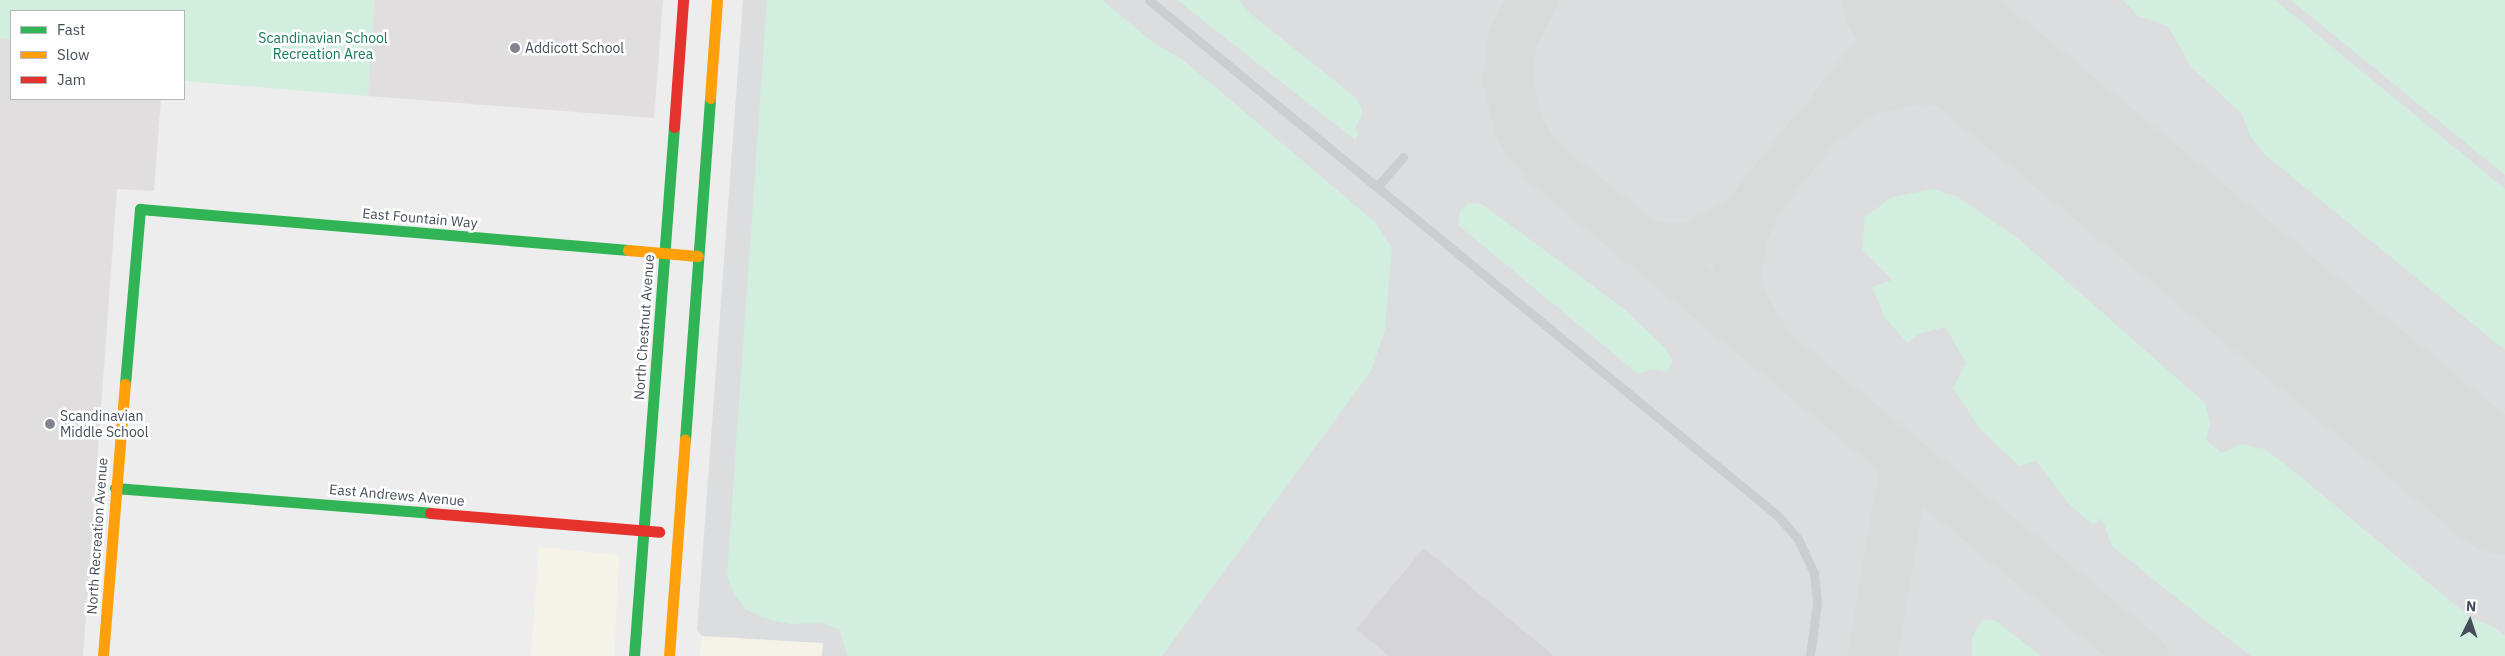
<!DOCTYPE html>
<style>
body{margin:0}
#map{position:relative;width:2505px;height:656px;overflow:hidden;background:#eeeded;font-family:"IBM Plex Sans",sans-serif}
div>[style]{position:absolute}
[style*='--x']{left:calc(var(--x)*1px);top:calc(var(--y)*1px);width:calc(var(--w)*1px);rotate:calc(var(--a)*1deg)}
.commercial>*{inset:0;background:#f5f2e8}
.education>*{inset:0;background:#e0dedf}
.airport>*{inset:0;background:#dbdddf}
.green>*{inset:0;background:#d1eedf}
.taxiway>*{height:49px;margin:-24.5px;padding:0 24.5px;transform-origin:24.5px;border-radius:24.5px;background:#d9dada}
.runway>*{height:122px;margin:-61px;padding:0 61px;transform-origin:61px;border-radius:61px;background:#d9dada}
.building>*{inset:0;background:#d5d5d7}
.lane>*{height:9px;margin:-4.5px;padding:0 4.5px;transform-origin:4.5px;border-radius:4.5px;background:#cbced1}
.fast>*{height:11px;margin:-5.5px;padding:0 5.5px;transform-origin:5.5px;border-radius:5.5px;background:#30b455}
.slow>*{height:11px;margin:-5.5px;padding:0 5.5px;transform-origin:5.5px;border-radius:5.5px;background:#ff9f0a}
.jam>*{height:11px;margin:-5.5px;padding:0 5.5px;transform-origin:5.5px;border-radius:5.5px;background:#e5322d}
.dots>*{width:14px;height:14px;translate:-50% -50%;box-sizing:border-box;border:2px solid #fff;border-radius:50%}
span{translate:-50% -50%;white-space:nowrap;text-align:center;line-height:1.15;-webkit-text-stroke:5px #fff;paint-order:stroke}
.park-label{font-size:14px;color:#167a53}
.poi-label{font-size:14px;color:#444d59}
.left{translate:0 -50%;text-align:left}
.street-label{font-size:14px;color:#444d59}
.legend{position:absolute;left:10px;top:10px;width:175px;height:90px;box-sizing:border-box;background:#fff;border:1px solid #b4b8bd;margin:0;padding:6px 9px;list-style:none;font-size:15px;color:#444d59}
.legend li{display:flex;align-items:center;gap:10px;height:25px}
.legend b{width:25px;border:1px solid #b4b8bd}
.north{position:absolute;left:2445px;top:596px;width:50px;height:50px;-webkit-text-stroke:4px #fff;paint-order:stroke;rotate:4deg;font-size:14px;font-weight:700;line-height:20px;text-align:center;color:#444d59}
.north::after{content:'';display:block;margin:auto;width:18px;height:22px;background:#444d59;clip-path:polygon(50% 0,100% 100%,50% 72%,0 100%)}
</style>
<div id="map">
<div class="commercial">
<i style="clip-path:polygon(539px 547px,619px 555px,614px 656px,531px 656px)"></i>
<i style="clip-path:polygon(702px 636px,823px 643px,822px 656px,700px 656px)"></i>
</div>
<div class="education">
<i style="clip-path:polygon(374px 0,663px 0,654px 118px,368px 96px)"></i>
<i style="clip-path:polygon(0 38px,11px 39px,11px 99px,161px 99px,154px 191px,117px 189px,83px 656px,0 656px)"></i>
</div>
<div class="airport">
<i style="clip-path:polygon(743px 0,2505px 0,2505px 656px,822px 656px,823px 643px,702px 636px,697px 630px)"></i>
</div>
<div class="green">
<i style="clip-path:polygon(0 0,374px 0,368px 96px,184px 81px,184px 11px,11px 11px,11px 39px,0 38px)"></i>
<i style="clip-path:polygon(767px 0,1102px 0,1155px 44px,1182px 59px,1375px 222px,1392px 248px,1385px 330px,1371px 371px,1162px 656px,847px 656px,840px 630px,822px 623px,791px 624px,770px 620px,746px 610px,734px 594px,727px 576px)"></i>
<i style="clip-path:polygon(1177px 0,1239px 0,1251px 14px,1355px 97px,1362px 109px,1361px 118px,1355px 127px,1358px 135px,1355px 140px)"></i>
<i style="clip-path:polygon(2123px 0,2275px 0,2505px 189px,2505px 350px,2264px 154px,2250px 136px,2242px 114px,2191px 67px,2168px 26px,2138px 16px)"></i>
<i style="clip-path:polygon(2291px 0,2505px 0,2505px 175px)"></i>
<i style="clip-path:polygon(1934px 189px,1958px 197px,2019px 239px,2205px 403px,2210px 423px,2206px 440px,2222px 453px,2241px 444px,2264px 449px,2284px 463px,2471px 618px,2494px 627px,2505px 636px,2505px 656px,2251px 656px,2165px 589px,2111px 545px,2102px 518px,2093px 525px,2069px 504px,2036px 461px,2019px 466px,1980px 429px,1953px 388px,1966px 363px,1945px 327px,1919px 334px,1907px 343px,1885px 318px,1872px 287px,1892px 280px,1862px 249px,1865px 217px,1892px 197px)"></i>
<i style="clip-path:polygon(1469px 203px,1482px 204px,1624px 309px,1666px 349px,1673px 361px,1667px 372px,1652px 369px,1638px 374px,1458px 225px,1460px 211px)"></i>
<i style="clip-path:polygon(1982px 620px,1995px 620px,2041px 656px,1972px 656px,1972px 638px)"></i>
</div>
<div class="taxiway">
<i style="--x:1532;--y:0;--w:44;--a:117.1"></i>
<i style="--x:1512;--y:39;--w:40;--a:97.1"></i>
<i style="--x:1507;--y:79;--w:46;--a:76.3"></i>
<i style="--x:1518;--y:124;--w:24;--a:62"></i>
<i style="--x:1529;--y:145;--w:27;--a:48"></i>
<i style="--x:1547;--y:165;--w:772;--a:39.48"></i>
<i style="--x:1835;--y:104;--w:134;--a:-50.7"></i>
<i style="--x:1638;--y:241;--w:32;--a:13"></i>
<i style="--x:1669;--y:248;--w:23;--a:-7"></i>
<i style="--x:1692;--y:245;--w:47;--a:-25.5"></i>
<i style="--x:1734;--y:225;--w:18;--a:-38"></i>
<i style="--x:1748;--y:214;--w:19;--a:-54"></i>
<i style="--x:1764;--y:339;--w:48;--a:-120.3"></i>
<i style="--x:1740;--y:298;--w:24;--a:-97"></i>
<i style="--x:1737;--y:274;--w:41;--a:-83"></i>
<i style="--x:1742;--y:233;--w:39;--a:-64"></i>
<i style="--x:1759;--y:198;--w:97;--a:-51.2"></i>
<i style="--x:1820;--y:122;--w:58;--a:-34.5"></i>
<i style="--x:1868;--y:89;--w:51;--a:-11.3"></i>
<i style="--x:1918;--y:79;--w:61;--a:6.5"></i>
<i style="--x:1979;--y:86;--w:66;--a:23.1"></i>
<i style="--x:1872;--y:656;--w:198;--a:-80.4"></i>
</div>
<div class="runway">
<i style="--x:1904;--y:0;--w:778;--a:39.42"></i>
</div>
<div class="building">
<i style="clip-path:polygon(1424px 548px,1554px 656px,1389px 656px,1356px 629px)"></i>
</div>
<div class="lane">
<i style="--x:1149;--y:0;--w:814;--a:39.36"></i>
<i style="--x:1778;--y:516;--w:30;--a:49"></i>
<i style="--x:1798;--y:539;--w:38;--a:65"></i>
<i style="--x:1814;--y:573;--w:30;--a:84"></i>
<i style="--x:1817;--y:603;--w:53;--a:97.5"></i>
<i style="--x:1377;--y:187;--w:40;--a:-49"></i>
</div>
<div class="fast">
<i style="--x:125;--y:384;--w:176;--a:-85.1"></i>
<i style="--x:140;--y:209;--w:490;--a:4.8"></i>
<i style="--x:685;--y:440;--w:343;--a:-85.8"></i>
<i style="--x:115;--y:488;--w:316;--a:4.5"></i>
<i style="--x:634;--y:656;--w:531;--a:-85.68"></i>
</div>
<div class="slow">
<i style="--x:710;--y:98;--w:98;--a:-85.9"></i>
<i style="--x:628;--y:250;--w:70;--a:4.9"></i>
<i style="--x:103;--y:656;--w:273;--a:-85.4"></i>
<i style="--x:669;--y:656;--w:217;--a:-85.8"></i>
</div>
<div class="jam">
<i style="--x:674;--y:127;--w:127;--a:-85.9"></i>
<i style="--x:430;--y:513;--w:230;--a:4.7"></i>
</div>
<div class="dots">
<i style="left:515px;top:48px;background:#80858d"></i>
<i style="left:50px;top:424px;background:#80858d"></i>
</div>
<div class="park-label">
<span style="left:323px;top:46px">Scandinavian School<br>Recreation Area</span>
</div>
<div class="poi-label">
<span class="left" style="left:525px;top:48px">Addicott School</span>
<span class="left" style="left:60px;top:424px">Scandinavian<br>Middle School</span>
</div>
<div class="street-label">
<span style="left:420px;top:218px;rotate:5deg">East Fountain Way</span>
<span style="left:644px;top:327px;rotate:-86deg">North Chestnut Avenue</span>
<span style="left:397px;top:495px;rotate:5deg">East Andrews Avenue</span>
<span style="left:97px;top:536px;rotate:-86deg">North Recreation Avenue</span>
</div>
<ul class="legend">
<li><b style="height:6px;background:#30b455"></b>Fast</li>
<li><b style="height:6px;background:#ff9f0a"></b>Slow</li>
<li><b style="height:6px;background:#e5322d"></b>Jam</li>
</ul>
<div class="north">N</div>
</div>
